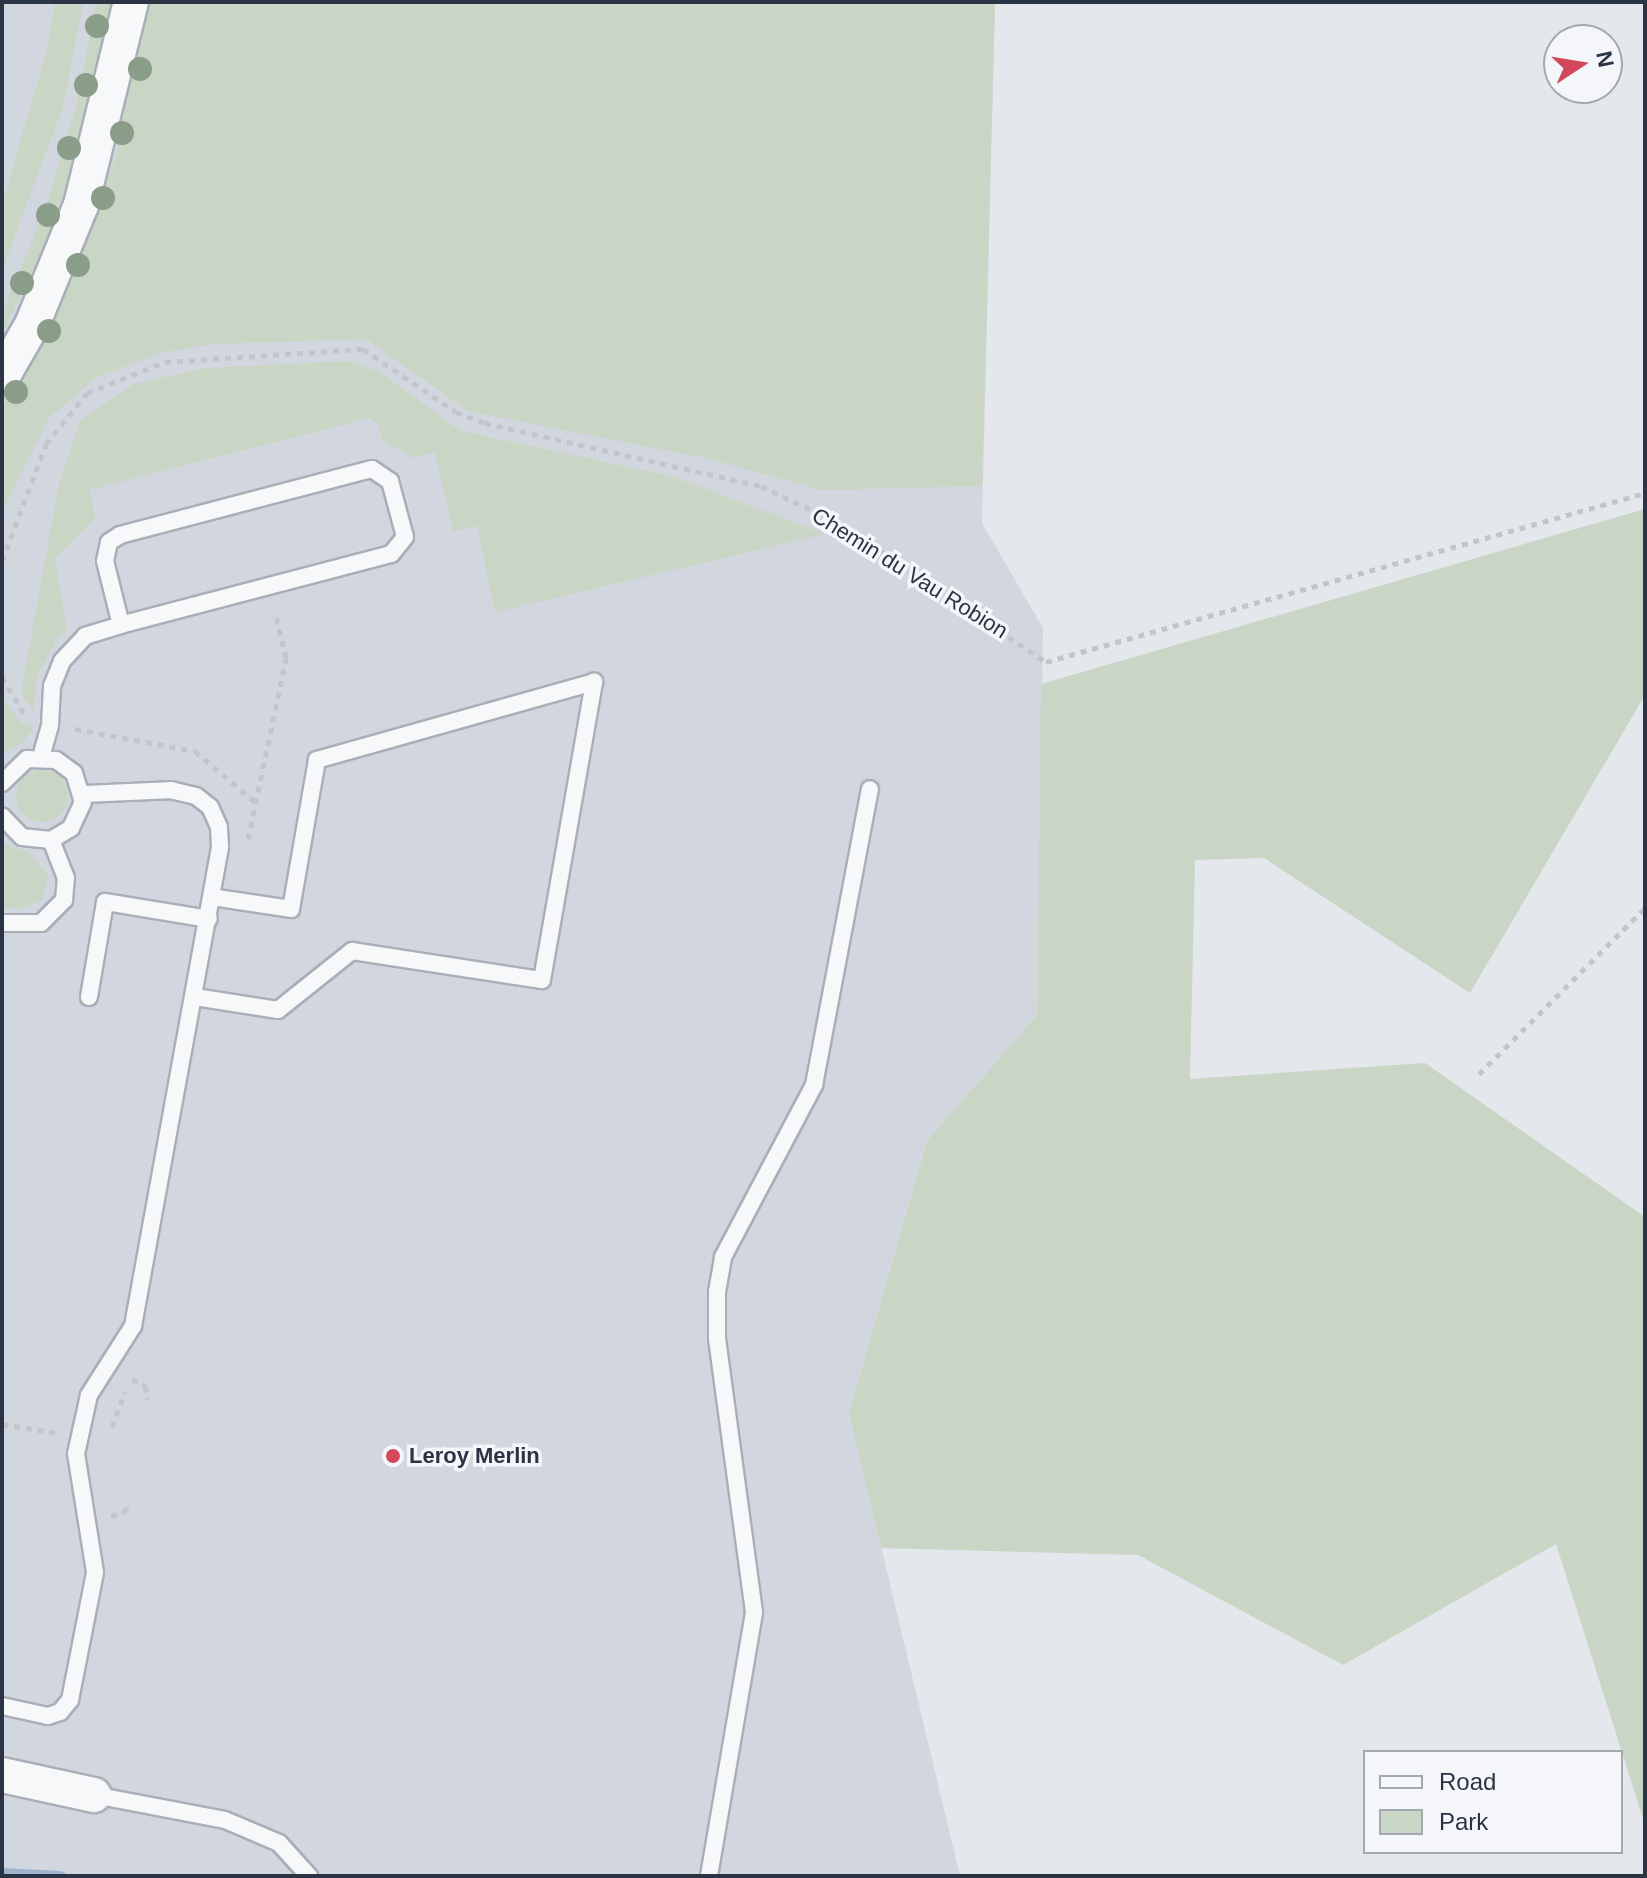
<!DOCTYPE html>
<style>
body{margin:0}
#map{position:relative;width:1647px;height:1878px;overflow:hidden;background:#e4e7ec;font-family:Arial,sans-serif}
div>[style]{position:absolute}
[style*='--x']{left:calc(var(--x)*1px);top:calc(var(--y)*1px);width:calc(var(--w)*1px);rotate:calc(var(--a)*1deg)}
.built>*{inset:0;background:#d2d6de}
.green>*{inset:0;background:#c9d6c5}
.round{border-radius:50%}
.stream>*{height:11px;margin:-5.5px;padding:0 5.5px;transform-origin:5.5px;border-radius:5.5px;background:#9fb4cc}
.path>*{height:5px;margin-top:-2.5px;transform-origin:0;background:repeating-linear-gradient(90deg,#c2c5cb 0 6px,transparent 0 12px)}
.roads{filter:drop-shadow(2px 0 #a9aeb7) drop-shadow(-2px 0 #a9aeb7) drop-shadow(0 2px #a9aeb7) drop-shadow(0 -2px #a9aeb7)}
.lane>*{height:16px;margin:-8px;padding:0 8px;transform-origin:8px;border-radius:8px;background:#f7f8fa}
.street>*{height:34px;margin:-17px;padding:0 17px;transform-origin:17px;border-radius:17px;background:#f7f8fa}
.trees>*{width:24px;height:24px;margin:-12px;border-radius:50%;background:#899d89}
.dots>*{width:22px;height:22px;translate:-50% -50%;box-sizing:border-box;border:4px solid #f4f6f9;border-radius:50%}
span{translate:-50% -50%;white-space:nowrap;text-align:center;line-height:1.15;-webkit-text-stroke:7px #f4f6f9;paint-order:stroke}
.street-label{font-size:22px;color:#2b3445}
.poi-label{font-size:22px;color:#2b3445;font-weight:700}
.left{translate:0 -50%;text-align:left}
.frame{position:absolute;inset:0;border:4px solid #2b3445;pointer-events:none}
.legend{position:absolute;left:1363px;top:1750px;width:260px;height:104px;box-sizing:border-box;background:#f4f6f9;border:2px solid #a4a8b1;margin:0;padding:10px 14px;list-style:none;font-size:24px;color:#2b3445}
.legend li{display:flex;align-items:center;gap:16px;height:40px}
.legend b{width:40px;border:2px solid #a4a8b1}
.north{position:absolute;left:1543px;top:24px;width:80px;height:80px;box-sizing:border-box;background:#f4f6f9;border:2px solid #a4a8b1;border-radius:50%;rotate:78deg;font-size:22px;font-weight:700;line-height:32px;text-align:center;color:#2b3445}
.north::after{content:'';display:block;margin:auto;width:28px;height:36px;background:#d1495b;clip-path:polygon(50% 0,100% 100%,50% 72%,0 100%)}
</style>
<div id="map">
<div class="built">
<i style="clip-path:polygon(2px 2px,995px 2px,982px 523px,1043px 628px,1037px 1015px,927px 1141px,849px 1413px,960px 1876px,2px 1876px)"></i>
</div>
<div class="green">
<i style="clip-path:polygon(55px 2px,83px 2px,63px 107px,2px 270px,2px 205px,46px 53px)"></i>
<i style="clip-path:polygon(97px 2px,112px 2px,76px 158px,42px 251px,2px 334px,2px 313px,47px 204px,76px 106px)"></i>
<i style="clip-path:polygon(148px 2px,995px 2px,982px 486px,821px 490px,706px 458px,468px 411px,366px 339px,213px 344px,160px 353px,96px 378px,49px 418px,2px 511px,2px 406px,46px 334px,77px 264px,115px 158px)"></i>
<i style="clip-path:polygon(349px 361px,381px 373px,461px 431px,671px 476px,825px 534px,495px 612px,477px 526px,453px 531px,435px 452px,413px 458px,382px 440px,378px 424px,369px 418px,89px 490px,95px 518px,55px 559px,67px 632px,59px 634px,36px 679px,34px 712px,21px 693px,59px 484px,80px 421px,133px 384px,207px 368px)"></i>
<i style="clip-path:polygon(1645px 509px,1645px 695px,1470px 993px,1264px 858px,1195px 860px,1190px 1079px,1425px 1063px,1645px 1217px,1645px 1825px,1556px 1544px,1343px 1665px,1138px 1555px,881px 1548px,849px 1413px,927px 1141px,1037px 1015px,1041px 684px)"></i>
<i style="clip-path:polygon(2px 696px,20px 722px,34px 728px,20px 745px,2px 752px)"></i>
<i class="round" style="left:16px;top:770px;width:52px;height:52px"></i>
<i style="clip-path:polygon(2px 843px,30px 853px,48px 875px,42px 900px,21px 909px,2px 907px)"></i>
</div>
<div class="stream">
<i style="--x:2;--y:1873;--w:58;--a:3"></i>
</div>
<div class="path">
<i style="--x:2;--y:561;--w:125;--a:-69.4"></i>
<i style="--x:46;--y:444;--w:65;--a:-51.2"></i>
<i style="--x:87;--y:393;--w:84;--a:-21.7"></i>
<i style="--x:165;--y:362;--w:198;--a:-3.8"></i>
<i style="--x:363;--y:349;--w:112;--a:34.1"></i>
<i style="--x:456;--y:412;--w:31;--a:21"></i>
<i style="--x:485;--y:423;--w:283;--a:12.9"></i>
<i style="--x:761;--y:486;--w:86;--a:25.4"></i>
<i style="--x:839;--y:523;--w:249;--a:33.9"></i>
<i style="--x:1046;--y:662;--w:622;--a:-15.76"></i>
<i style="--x:2;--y:677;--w:47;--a:59"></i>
<i style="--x:75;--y:729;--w:122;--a:10.4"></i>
<i style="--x:195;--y:751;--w:80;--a:40.4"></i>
<i style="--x:248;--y:839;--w:185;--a:-78.1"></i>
<i style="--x:286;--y:658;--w:48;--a:-103.2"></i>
<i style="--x:1479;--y:1074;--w:235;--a:-45"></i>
<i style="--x:132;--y:1379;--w:15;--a:28"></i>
<i style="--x:145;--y:1386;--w:14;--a:78"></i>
<i style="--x:2;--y:1424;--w:56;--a:9.3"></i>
<i style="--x:112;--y:1427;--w:38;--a:-70"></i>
<i style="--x:111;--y:1516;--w:14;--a:-17"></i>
<i style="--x:124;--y:1512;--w:12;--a:-55"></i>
</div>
<div class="roads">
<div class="lane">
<i style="--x:372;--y:469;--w:22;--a:34"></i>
<i style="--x:390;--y:481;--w:58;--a:75"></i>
<i style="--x:405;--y:537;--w:22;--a:129"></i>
<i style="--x:391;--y:554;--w:279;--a:165.3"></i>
<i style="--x:121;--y:625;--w:66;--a:-104"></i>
<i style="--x:105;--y:561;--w:19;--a:-78"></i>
<i style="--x:109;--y:542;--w:13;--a:-32"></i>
<i style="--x:120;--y:535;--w:260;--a:-14.7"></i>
<i style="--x:41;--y:757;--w:33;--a:-74"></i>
<i style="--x:50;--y:725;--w:39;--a:-87"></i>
<i style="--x:52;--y:686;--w:27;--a:-68"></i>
<i style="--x:62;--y:661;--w:34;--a:-47"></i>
<i style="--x:85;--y:636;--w:38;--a:-17"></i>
<i style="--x:2;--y:783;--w:35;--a:-44"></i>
<i style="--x:27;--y:759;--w:29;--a:2"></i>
<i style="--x:56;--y:760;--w:22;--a:36"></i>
<i style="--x:74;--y:773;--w:30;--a:73"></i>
<i style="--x:83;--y:802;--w:29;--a:115"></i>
<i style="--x:71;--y:828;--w:23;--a:149"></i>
<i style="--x:51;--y:840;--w:29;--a:-174"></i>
<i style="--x:22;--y:837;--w:29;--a:-134"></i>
<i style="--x:2;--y:923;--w:39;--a:0"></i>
<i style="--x:41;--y:923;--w:33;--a:-45"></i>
<i style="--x:64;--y:900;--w:22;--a:-85"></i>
<i style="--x:66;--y:878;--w:41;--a:-111.5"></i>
<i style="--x:89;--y:997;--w:96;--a:-80.4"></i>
<i style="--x:105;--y:902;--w:105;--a:9.3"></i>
<i style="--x:195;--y:997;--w:84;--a:8.9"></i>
<i style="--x:278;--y:1010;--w:95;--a:-38.6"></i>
<i style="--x:352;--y:951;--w:192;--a:8.7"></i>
<i style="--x:542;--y:980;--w:303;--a:-80.1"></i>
<i style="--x:594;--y:682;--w:288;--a:164.3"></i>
<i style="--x:317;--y:760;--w:151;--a:99.9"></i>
<i style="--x:291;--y:909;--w:80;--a:-171.4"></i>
<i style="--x:2;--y:1706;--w:47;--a:12.3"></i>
<i style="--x:48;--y:1716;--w:13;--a:-18"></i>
<i style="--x:60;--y:1712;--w:16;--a:-50"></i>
<i style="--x:70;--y:1700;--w:130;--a:-78.9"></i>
<i style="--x:95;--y:1572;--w:120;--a:-99.1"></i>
<i style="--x:76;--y:1454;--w:60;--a:-77.6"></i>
<i style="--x:89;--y:1395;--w:82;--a:-57.5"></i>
<i style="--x:133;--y:1326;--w:487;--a:-79.7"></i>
<i style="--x:220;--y:847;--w:20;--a:-93"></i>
<i style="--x:219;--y:827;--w:22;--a:-114"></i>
<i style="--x:210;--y:807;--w:18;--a:-142"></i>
<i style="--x:196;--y:796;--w:26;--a:-167"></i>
<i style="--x:171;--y:790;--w:89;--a:177.4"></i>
<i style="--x:94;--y:1795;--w:133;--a:10.8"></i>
<i style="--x:225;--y:1820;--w:59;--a:23.1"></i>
<i style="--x:279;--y:1843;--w:45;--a:47.7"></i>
<i style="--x:709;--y:1876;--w:268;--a:-80.3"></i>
<i style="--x:754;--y:1612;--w:275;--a:-97.7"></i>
<i style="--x:717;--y:1339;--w:47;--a:-90"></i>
<i style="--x:717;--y:1292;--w:36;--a:-80"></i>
<i style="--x:723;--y:1257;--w:195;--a:-62.1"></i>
<i style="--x:814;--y:1085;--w:301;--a:-79.3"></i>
</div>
<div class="street">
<i style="--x:2;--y:377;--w:60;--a:-60"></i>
<i style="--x:32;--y:325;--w:130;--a:-67.8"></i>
<i style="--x:81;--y:205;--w:209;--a:-76.2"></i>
<i style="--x:2;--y:1775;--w:94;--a:12.3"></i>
</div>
</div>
<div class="trees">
<i style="left:97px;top:26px"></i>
<i style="left:140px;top:69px"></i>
<i style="left:86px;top:85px"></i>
<i style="left:122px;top:133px"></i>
<i style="left:69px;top:148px"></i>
<i style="left:103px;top:198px"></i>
<i style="left:48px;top:215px"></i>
<i style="left:78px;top:265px"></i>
<i style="left:22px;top:283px"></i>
<i style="left:49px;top:331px"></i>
<i style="left:16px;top:392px"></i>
</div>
<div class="dots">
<i style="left:393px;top:1456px;background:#d1495b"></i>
</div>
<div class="street-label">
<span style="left:910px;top:573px;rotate:32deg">Chemin du Vau Robion</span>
</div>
<div class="poi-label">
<span class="left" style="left:409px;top:1456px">Leroy Merlin</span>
</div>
<div class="frame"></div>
<ul class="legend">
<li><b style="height:10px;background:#f7f8fa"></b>Road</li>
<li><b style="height:22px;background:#c9d6c5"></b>Park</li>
</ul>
<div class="north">N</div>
</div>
